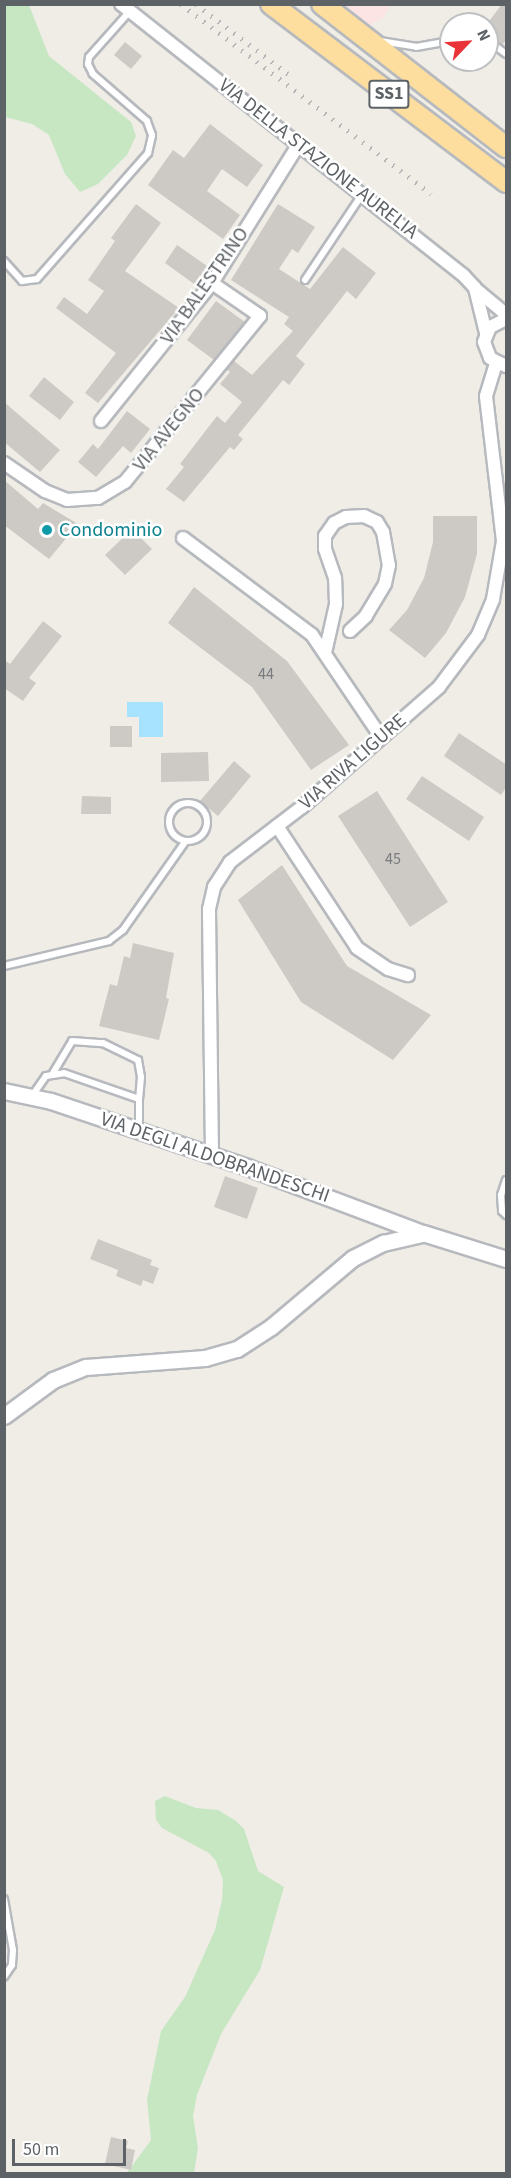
<!DOCTYPE html>
<style>
body{margin:0}
#map{position:relative;width:511px;height:2178px;overflow:hidden;background:#f0ede6;font-family:"Source Sans 3",sans-serif}
div>[style]{position:absolute}
[style*='--x']{left:calc(var(--x)*1px);top:calc(var(--y)*1px);width:calc(var(--w)*1px);rotate:calc(var(--a)*1deg)}
.medical>*{inset:0;background:#fce3e4}
.green>*{inset:0;background:#c7e7c3}
.water>*{inset:0;background:#a7e2ff}
.building>*{inset:0;background:#cdc9c5}
.roads{filter:drop-shadow(2px 0 #b6b9bd) drop-shadow(-2px 0 #b6b9bd) drop-shadow(0 2px #b6b9bd) drop-shadow(0 -2px #b6b9bd)}
.service>*{height:6px;margin:-3px;padding:0 3px;transform-origin:3px;border-radius:3px;background:#fff}
.service>.ring{margin:-3px;padding:0;box-sizing:content-box;background:none;border:6px solid #fff;border-radius:50%}
.minor>*{height:12px;margin:-6px;padding:0 6px;transform-origin:6px;border-radius:6px;background:#fff}
.tertiary>*{height:15px;margin:-7.5px;padding:0 7.5px;transform-origin:7.5px;border-radius:7.5px;background:#fff}
.trunk>*{height:20px;margin:-10px;padding:0 10px;transform-origin:10px;border-radius:10px;background:#fede9e}
.rail>*{height:4.5px;margin-top:-2.25px;transform-origin:0;background:repeating-linear-gradient(90deg,#b4b5b6 0 1.5px,transparent 0 9.5px)}
.dots>*{width:16px;height:16px;translate:-50% -50%;box-sizing:border-box;border:3px solid #fff;border-radius:50%}
span{translate:-50% -50%;white-space:nowrap;text-align:center;line-height:1.15;-webkit-text-stroke:5px #fff;paint-order:stroke}
.number-label{font-size:16px;color:#797c7e}
.number-label span{-webkit-text-stroke-width:0}
.shield-label span{padding:2px 4px;background:#fff;border:2px solid;border-radius:4px;-webkit-text-stroke-width:0}
.shield-label{font-size:18px;color:#5d6266;font-weight:700}
.street-label{font-size:20px;color:#5d6266}
.culture-label{font-size:20px;color:#0d838f}
.left{translate:0 -50%;text-align:left}
.frame{position:absolute;inset:0;border:6px solid #5d6266;pointer-events:none}
.north{position:absolute;left:439px;top:12px;width:60px;height:60px;box-sizing:border-box;background:#fff;border:2px solid #bec0c2;border-radius:50%;rotate:65deg;font-size:16px;font-weight:700;line-height:24px;text-align:center;color:#5d6266}
.north::after{content:'';display:block;margin:auto;width:21px;height:27px;background:#e93338;clip-path:polygon(50% 0,100% 100%,50% 72%,0 100%)}
.scale{position:absolute;left:12px;top:2139px;width:114px;height:27px;box-sizing:border-box;border:3px solid #5d6266;border-top:0;padding-left:8px;font-size:18px;line-height:21px;white-space:nowrap;color:#5d6266;-webkit-text-stroke:4px #fff;paint-order:stroke}
</style>
<div id="map">
<div class="medical">
<i style="clip-path:polygon(343px 5px,391px 5px,383px 18px,370px 25px)"></i>
</div>
<div class="green">
<i style="clip-path:polygon(4px 5px,29px 5px,49px 56px,131px 122px,136px 136px,127px 155px,98px 184px,80px 192px,65px 174px,49px 135px,32px 124px,5px 117px)"></i>
<i style="clip-path:polygon(165px 1796px,196px 1808px,218px 1810px,236px 1821px,244px 1829px,258px 1871px,284px 1887px,260px 1970px,221px 2034px,197px 2095px,193px 2116px,198px 2148px,194px 2173px,126px 2174px,151px 2140px,147px 2100px,161px 2031px,185px 1997px,215px 1930px,222px 1900px,223px 1880px,216px 1861px,209px 1853px,162px 1828px,156px 1820px,155px 1801px)"></i>
</div>
<div class="water">
<i style="clip-path:polygon(127px 702px,163px 702px,163px 737px,139px 737px,139px 717px,127px 717px)"></i>
</div>
<div class="building">
<i style="clip-path:polygon(502px 4px,507px 4px,507px 39px,502px 45px,487px 35px,487px 24px)"></i>
<i style="clip-path:polygon(125px 42px,142px 56px,131px 69px,114px 55px)"></i>
<i style="clip-path:polygon(210px 124px,263px 165px,247px 187px,222px 169px,207px 191px,240px 215px,223px 239px,148px 185px,173px 150px,184px 158px)"></i>
<i style="clip-path:polygon(136px 204px,161px 223px,125px 271px,179px 308px,98px 403px,85px 393px,116px 353px,56px 308px,64px 297px,87px 314px,104px 291px,88px 280px,115px 241px,111px 238px)"></i>
<i style="clip-path:polygon(278px 204px,315px 227px,298px 253px,292px 249px,279px 269px,310px 289px,343px 247px,376px 273px,356px 299px,347px 291px,296px 356px,305px 364px,289px 385px,283px 380px,238px 435px,243px 439px,234px 450px,230px 447px,184px 502px,166px 489px,184px 467px,180px 464px,217px 416px,225px 423px,242px 402px,220px 384px,230px 372px,227px 370px,234px 361px,252px 375px,293px 331px,284px 324px,289px 317px,231px 280px)"></i>
<i style="clip-path:polygon(177px 245px,210px 268px,197px 286px,165px 263px)"></i>
<i style="clip-path:polygon(216px 301px,245px 322px,214px 360px,187px 340px)"></i>
<i style="clip-path:polygon(44px 377px,74px 402px,60px 420px,29px 396px)"></i>
<i style="clip-path:polygon(4px 402px,60px 450px,40px 472px,4px 442px)"></i>
<i style="clip-path:polygon(127px 411px,150px 429px,131px 453px,123px 446px,96px 477px,78px 462px,93px 444px,98px 449px)"></i>
<i style="clip-path:polygon(4px 480px,38px 509px,43px 503px,78px 524px,49px 559px,4px 525px)"></i>
<i style="clip-path:polygon(433px 516px,477px 516px,477px 554px,465px 597px,446px 633px,425px 658px,389px 630px,407px 610px,424px 578px,433px 542px)"></i>
<i style="clip-path:polygon(132px 529px,152px 549px,125px 575px,105px 555px)"></i>
<i style="clip-path:polygon(194px 587px,287px 661px,349px 745px,311px 770px,252px 687px,168px 623px)"></i>
<i style="clip-path:polygon(43px 621px,62px 636px,29px 678px,36px 683px,23px 701px,4px 688px,4px 660px,10px 664px)"></i>
<i style="clip-path:polygon(110px 726px,132px 726px,132px 747px,110px 747px)"></i>
<i style="clip-path:polygon(459px 733px,507px 765px,507px 786px,501px 795px,444px 756px)"></i>
<i style="clip-path:polygon(208px 752px,209px 781px,161px 782px,161px 753px)"></i>
<i style="clip-path:polygon(234px 761px,251px 776px,218px 816px,200px 801px)"></i>
<i style="clip-path:polygon(422px 776px,484px 817px,469px 841px,406px 799px)"></i>
<i style="clip-path:polygon(377px 791px,448px 902px,410px 927px,338px 816px)"></i>
<i style="clip-path:polygon(82px 796px,111px 797px,111px 814px,81px 814px)"></i>
<i style="clip-path:polygon(282px 865px,347px 966px,431px 1015px,393px 1060px,301px 1002px,238px 900px)"></i>
<i style="clip-path:polygon(133px 943px,174px 953px,166px 998px,169px 999px,159px 1040px,99px 1026px,110px 984px,117px 986px,124px 956px,130px 958px)"></i>
<i style="clip-path:polygon(225px 1176px,258px 1188px,247px 1219px,214px 1207px)"></i>
<i style="clip-path:polygon(98px 1239px,152px 1260px,150px 1265px,159px 1268px,153px 1284px,143px 1280px,141px 1286px,116px 1276px,118px 1270px,90px 1259px)"></i>
<i style="clip-path:polygon(111px 2137px,128px 2141px,126px 2148px,135px 2150px,131px 2170px,105px 2164px)"></i>
</div>
<div class="roads">
<div class="service">
<i style="--x:487;--y:40;--w:24;--a:36"></i>
<i style="--x:380;--y:41;--w:36;--a:9"></i>
<i style="--x:416;--y:47;--w:27;--a:-10"></i>
<i style="--x:443;--y:42;--w:11;--a:-41"></i>
<i style="--x:4;--y:261;--w:27;--a:48"></i>
<i style="--x:22;--y:281;--w:15;--a:-8"></i>
<i style="--x:37;--y:279;--w:168;--a:-48.6"></i>
<i style="--x:148;--y:153;--w:18;--a:-77"></i>
<i style="--x:152;--y:135;--w:15;--a:-110"></i>
<i style="--x:147;--y:121;--w:72;--a:-139"></i>
<i style="--x:93;--y:74;--w:11;--a:-117"></i>
<i style="--x:88;--y:64;--w:7;--a:-82"></i>
<i style="--x:89;--y:57;--w:62;--a:-48.3"></i>
<i style="--x:305;--y:280;--w:105;--a:-56.3"></i>
<i class="ring" style="left:169px;top:803px;width:32px;height:32px"></i>
<i style="--x:4;--y:966;--w:108;--a:-13.4"></i>
<i style="--x:109;--y:941;--w:18;--a:-38"></i>
<i style="--x:123;--y:930;--w:108;--a:-54.8"></i>
<i style="--x:53;--y:1073;--w:37;--a:-59"></i>
<i style="--x:72;--y:1041;--w:31;--a:4"></i>
<i style="--x:103;--y:1043;--w:39;--a:26"></i>
<i style="--x:138;--y:1060;--w:17;--a:80"></i>
<i style="--x:141;--y:1077;--w:22;--a:95"></i>
<i style="--x:32;--y:1096;--w:24;--a:-55"></i>
<i style="--x:46;--y:1076;--w:18;--a:-9"></i>
<i style="--x:64;--y:1073;--w:79;--a:19.1"></i>
<i style="--x:139;--y:1099;--w:32;--a:90"></i>
<i style="--x:506;--y:1180;--w:16;--a:108"></i>
<i style="--x:501;--y:1195;--w:16;--a:86"></i>
<i style="--x:502;--y:1211;--w:6;--a:45"></i>
<i style="--x:4;--y:1899;--w:52;--a:80"></i>
<i style="--x:13;--y:1950;--w:15;--a:94"></i>
<i style="--x:12;--y:1965;--w:14;--a:124"></i>
</div>
<div class="minor">
<i style="--x:121;--y:4;--w:438;--a:38.4"></i>
<i style="--x:464;--y:276;--w:16;--a:47"></i>
<i style="--x:475;--y:288;--w:46;--a:76.3"></i>
<i style="--x:477;--y:290;--w:38;--a:40"></i>
<i style="--x:506;--y:319;--w:18;--a:153"></i>
<i style="--x:490;--y:327;--w:16;--a:112"></i>
<i style="--x:484;--y:342;--w:17;--a:69"></i>
<i style="--x:490;--y:358;--w:18;--a:27"></i>
<i style="--x:101;--y:421;--w:177;--a:-51.2"></i>
<i style="--x:212;--y:283;--w:164;--a:-58"></i>
<i style="--x:4;--y:463;--w:50;--a:34.3"></i>
<i style="--x:45;--y:491;--w:24;--a:22"></i>
<i style="--x:67;--y:500;--w:31;--a:-4"></i>
<i style="--x:98;--y:498;--w:31;--a:-31"></i>
<i style="--x:125;--y:482;--w:214;--a:-50.9"></i>
<i style="--x:260;--y:316;--w:58;--a:-145.5"></i>
<i style="--x:183;--y:538;--w:161;--a:36.9"></i>
<i style="--x:312;--y:635;--w:123;--a:55.9"></i>
<i style="--x:325;--y:653;--w:50;--a:-77.3"></i>
<i style="--x:336;--y:604;--w:26;--a:-92"></i>
<i style="--x:335;--y:578;--w:31;--a:-109"></i>
<i style="--x:325;--y:549;--w:13;--a:-90"></i>
<i style="--x:325;--y:536;--w:16;--a:-55"></i>
<i style="--x:334;--y:523;--w:13;--a:-27"></i>
<i style="--x:346;--y:517;--w:18;--a:-3"></i>
<i style="--x:364;--y:516;--w:14;--a:25"></i>
<i style="--x:377;--y:522;--w:12;--a:59"></i>
<i style="--x:383;--y:532;--w:34;--a:80"></i>
<i style="--x:389;--y:565;--w:19;--a:102"></i>
<i style="--x:385;--y:584;--w:37;--a:121"></i>
<i style="--x:366;--y:616;--w:22;--a:137"></i>
<i style="--x:277;--y:826;--w:146;--a:56.7"></i>
<i style="--x:357;--y:948;--w:37;--a:34"></i>
<i style="--x:388;--y:969;--w:21;--a:17"></i>
<i style="--x:212;--y:1156;--w:247;--a:-90.7"></i>
<i style="--x:209;--y:909;--w:23;--a:-77"></i>
<i style="--x:214;--y:887;--w:30;--a:-57"></i>
<i style="--x:230;--y:862;--w:91;--a:-37.4"></i>
<i style="--x:302;--y:807;--w:182;--a:-41.2"></i>
<i style="--x:439;--y:687;--w:65;--a:-53.1"></i>
<i style="--x:478;--y:635;--w:39;--a:-67"></i>
<i style="--x:493;--y:599;--w:59;--a:-80.2"></i>
<i style="--x:503;--y:541;--w:146;--a:-96.7"></i>
<i style="--x:486;--y:396;--w:34;--a:-73"></i>
</div>
<div class="tertiary">
<i style="--x:4;--y:1091;--w:48;--a:12"></i>
<i style="--x:51;--y:1101;--w:207;--a:18.6"></i>
<i style="--x:247;--y:1167;--w:188;--a:20.6"></i>
<i style="--x:423;--y:1233;--w:87;--a:17.4"></i>
<i style="--x:4;--y:1416;--w:61;--a:-36.3"></i>
<i style="--x:53;--y:1380;--w:35;--a:-22"></i>
<i style="--x:86;--y:1367;--w:119;--a:-4.3"></i>
<i style="--x:205;--y:1358;--w:33;--a:-16"></i>
<i style="--x:237;--y:1349;--w:40;--a:-32.9"></i>
<i style="--x:271;--y:1327;--w:107;--a:-40.1"></i>
<i style="--x:353;--y:1258;--w:34;--a:-27"></i>
<i style="--x:383;--y:1243;--w:40;--a:-13"></i>
</div>
<div class="trunk">
<i style="--x:271;--y:4;--w:295;--a:37.1"></i>
<i style="--x:322;--y:4;--w:233;--a:37.9"></i>
</div>
</div>
<div class="rail">
<i style="--x:181;--y:4;--w:314;--a:37.2"></i>
<i style="--x:196;--y:4;--w:121;--a:37.2"></i>
</div>
<div class="dots">
<i style="left:47px;top:530px;background:#0f9aa8"></i>
</div>
<div class="number-label">
<span style="left:266px;top:674px">44</span>
<span style="left:393px;top:859px">45</span>
</div>
<div class="shield-label">
<span style="left:389px;top:94px">SS1</span>
</div>
<div class="street-label">
<span style="left:318px;top:159px;rotate:38deg">VIA DELLA STAZIONE AURELIA</span>
<span style="left:205px;top:286px;rotate:-55deg">VIA BALESTRINO</span>
<span style="left:169px;top:430px;rotate:-51deg">VIA AVEGNO</span>
<span style="left:353px;top:762px;rotate:-41deg">VIA RIVA LIGURE</span>
<span style="left:215px;top:1158px;rotate:19deg">VIA DEGLI ALDOBRANDESCHI</span>
</div>
<div class="culture-label">
<span class="left" style="left:59px;top:530px">Condominio</span>
</div>
<div class="frame"></div>
<div class="north">N</div>
<div class="scale">50 m</div>
</div>
